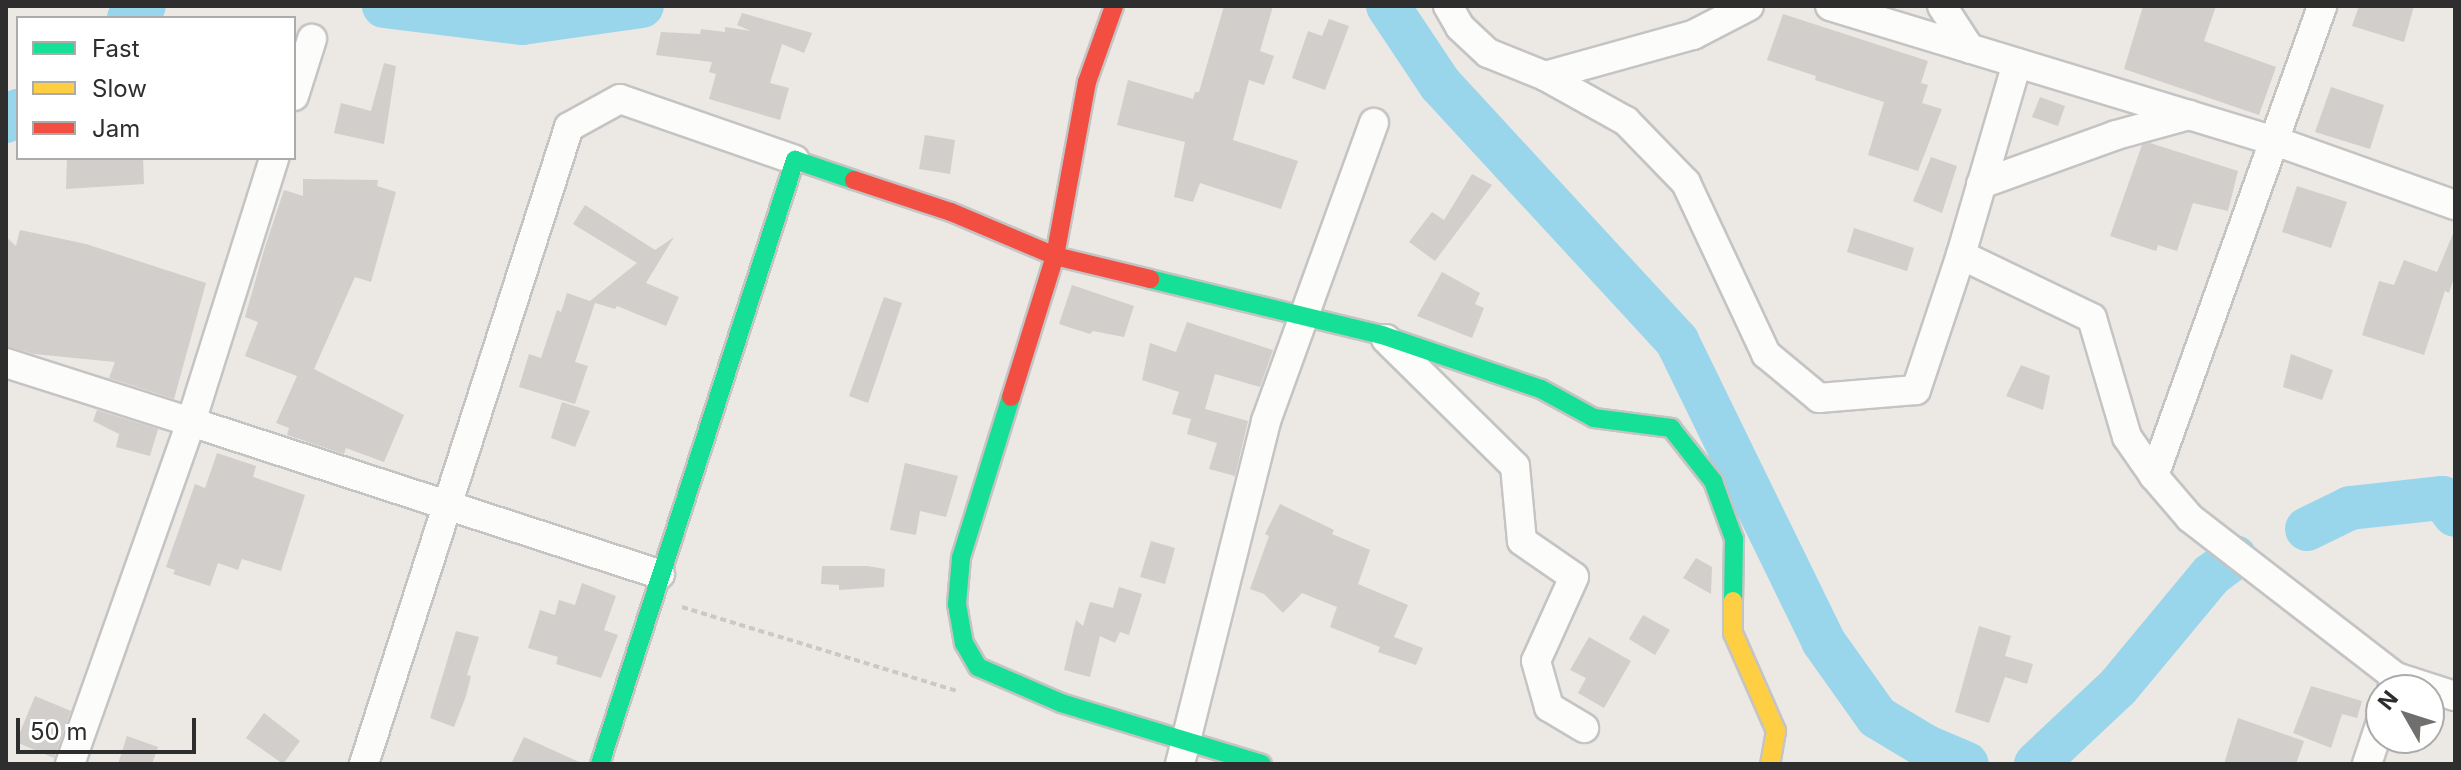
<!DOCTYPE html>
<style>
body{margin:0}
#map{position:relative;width:2461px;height:770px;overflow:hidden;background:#ece8e4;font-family:Inter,sans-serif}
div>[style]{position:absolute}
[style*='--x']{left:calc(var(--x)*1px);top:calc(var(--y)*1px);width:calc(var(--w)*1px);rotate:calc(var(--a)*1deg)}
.river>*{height:44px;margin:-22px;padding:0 22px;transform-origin:22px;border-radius:22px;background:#99d6ec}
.building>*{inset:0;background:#d1cecb}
.path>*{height:4px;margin-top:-2px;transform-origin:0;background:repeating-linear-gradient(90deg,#c9c9c8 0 6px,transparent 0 10px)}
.roads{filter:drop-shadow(2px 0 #c5c4c5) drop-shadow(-2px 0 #c5c4c5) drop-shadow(0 2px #c5c4c5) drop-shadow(0 -2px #c5c4c5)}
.street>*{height:28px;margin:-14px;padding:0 14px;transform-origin:14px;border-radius:14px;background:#fcfcfb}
.fast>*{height:18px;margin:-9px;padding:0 9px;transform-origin:9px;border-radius:9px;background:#16e098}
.slow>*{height:18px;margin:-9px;padding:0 9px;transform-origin:9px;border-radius:9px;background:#ffcf43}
.jam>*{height:18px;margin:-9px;padding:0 9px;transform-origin:9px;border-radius:9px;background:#f24e42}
span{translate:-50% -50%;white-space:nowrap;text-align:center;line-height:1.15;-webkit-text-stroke:8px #fff;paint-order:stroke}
.frame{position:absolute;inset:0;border:8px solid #2e2e2e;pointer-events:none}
.legend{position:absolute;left:16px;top:16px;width:280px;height:144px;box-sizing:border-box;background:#fff;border:2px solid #ababab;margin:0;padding:10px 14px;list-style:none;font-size:24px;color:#2e2e2e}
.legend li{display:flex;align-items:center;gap:16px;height:40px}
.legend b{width:40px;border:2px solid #ababab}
.north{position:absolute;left:2365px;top:674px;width:80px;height:80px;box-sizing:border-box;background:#fff;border:2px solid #ababab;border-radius:50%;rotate:309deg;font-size:22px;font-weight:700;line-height:32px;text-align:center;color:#2e2e2e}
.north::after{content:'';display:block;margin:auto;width:28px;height:36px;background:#706f6e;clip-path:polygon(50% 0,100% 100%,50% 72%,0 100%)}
.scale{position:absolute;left:16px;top:718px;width:180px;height:36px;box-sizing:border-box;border:4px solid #2e2e2e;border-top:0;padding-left:10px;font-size:24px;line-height:28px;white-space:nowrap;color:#2e2e2e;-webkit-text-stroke:6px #fff;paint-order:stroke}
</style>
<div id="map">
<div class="river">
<i style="--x:384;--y:6;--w:139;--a:7"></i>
<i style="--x:522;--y:23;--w:121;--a:-8.1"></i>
<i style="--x:1388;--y:6;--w:94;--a:56.3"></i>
<i style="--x:1440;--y:84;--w:350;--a:47.3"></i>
<i style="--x:1677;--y:341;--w:334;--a:64"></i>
<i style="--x:1823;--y:641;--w:93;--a:54.6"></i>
<i style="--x:1877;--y:717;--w:58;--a:31"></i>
<i style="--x:1927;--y:747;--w:43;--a:23"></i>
<i style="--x:129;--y:18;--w:19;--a:-39"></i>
<i style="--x:6;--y:121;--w:16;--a:-40"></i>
<i style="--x:2307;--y:529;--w:48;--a:-26"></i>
<i style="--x:2350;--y:508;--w:93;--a:-6.2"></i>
<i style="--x:2442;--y:498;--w:21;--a:53"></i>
<i style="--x:2036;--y:764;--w:112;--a:-43.2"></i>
<i style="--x:2118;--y:687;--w:146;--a:-50.3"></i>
<i style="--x:2211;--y:575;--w:30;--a:-37"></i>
</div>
<div class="building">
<i style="clip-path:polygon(1224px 6px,1273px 6px,1260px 51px,1274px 56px,1264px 85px,1249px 80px,1233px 140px,1298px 161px,1281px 209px,1200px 183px,1193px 202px,1174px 197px,1185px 142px,1117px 125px,1128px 80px,1193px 99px,1195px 92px,1199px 92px)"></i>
<i style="clip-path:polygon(2143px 6px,2216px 6px,2204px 41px,2276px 67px,2259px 115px,2124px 69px)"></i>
<i style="clip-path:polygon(2359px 6px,2414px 6px,2404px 42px,2352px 26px)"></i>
<i style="clip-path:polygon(742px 13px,812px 33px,804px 53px,782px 44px,770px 83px,789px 88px,780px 120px,709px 99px,716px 74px,709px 72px,712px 62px,656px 55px,661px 32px,700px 34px,701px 29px,725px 32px,725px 27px,751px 31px,737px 25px)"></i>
<i style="clip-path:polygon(1783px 14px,1928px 61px,1921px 83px,1928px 85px,1922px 103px,1942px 109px,1918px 171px,1868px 155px,1884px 102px,1815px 80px,1816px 76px,1767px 60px)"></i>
<i style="clip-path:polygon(1329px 19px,1349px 26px,1325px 90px,1292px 78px,1308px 31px,1322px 36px)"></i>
<i style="clip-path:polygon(384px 63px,396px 66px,384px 144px,334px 133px,341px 103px,371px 111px)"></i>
<i style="clip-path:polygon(2331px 87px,2384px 105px,2370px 149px,2315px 132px)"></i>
<i style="clip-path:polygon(2040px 97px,2065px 106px,2058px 126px,2032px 117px)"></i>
<i style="clip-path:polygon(925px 135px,955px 140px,950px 174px,919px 169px)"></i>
<i style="clip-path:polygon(2150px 143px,2238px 171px,2228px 211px,2193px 203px,2177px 251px,2158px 245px,2156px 251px,2110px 236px,2142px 145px)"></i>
<i style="clip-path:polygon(1931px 157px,1957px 166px,1942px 213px,1913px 201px)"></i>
<i style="clip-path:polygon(67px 158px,143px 158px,144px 184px,66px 189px)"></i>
<i style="clip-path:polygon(1472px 174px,1492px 185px,1435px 261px,1409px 242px,1432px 212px,1444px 220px)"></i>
<i style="clip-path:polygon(303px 179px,378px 180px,377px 186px,396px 192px,371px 282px,355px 277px,314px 369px,404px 415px,384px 462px,346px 448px,344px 454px,287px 435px,289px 428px,276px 423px,297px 376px,245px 356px,258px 322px,245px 317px,265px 247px,284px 190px,303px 196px)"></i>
<i style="clip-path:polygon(2297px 186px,2347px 202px,2331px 248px,2282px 232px)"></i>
<i style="clip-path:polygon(585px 205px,655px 250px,674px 237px,646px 283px,679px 297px,666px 326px,617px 306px,615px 309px,595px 303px,575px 362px,588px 366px,575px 404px,519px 387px,529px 354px,541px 358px,557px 310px,561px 312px,567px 293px,590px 301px,637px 263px,573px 224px)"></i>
<i style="clip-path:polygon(1854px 228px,1914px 248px,1907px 271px,1847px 252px)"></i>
<i style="clip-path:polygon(2455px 229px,2455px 275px,2449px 293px,2445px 291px,2424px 355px,2362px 335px,2379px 281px,2394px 285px,2404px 260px,2437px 272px)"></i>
<i style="clip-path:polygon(20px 230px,86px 244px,206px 283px,174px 399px,109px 378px,115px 362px,34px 354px,6px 346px,6px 237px,16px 246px)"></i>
<i style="clip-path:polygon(1442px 272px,1480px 293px,1475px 304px,1484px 308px,1472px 338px,1417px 316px)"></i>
<i style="clip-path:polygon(1072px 285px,1134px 306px,1124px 337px,1093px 331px,1090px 334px,1059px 324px)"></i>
<i style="clip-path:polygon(884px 297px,902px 303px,868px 403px,849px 396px)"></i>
<i style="clip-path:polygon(1187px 322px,1273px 350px,1260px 387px,1215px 374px,1205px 409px,1248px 421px,1235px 476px,1209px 469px,1217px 443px,1187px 434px,1191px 419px,1172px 414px,1179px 392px,1142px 380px,1150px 343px,1176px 352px)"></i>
<i style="clip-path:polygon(2291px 354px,2333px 370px,2322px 400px,2283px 387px)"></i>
<i style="clip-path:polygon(2021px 365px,2050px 376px,2043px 410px,2006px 396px)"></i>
<i style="clip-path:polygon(562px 402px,590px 411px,575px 447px,551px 438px)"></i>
<i style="clip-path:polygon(97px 410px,158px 429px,150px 456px,116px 447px,119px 434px,93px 421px)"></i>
<i style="clip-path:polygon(217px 453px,256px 466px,253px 477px,305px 495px,281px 571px,242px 559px,238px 570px,218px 563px,210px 586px,173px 574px,175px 570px,166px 567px,195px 484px,205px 488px)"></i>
<i style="clip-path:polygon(905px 463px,958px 476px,946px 517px,920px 511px,916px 535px,890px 530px)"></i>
<i style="clip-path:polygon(1280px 504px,1334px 530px,1332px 534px,1370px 550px,1358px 584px,1408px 605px,1394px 637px,1423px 648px,1416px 665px,1378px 652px,1380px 647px,1330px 627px,1337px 607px,1302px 593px,1283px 613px,1264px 594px,1250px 589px,1269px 536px,1265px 534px)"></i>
<i style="clip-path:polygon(1151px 541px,1175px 548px,1165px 584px,1140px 577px)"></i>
<i style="clip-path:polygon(1696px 558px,1712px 567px,1711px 594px,1683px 578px)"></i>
<i style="clip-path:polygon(822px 566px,867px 566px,885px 569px,884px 587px,839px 590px,839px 585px,821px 584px)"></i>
<i style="clip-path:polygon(582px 583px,616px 596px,604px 630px,618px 635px,601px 678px,556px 664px,558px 657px,528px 648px,540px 610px,555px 615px,559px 600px,575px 605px)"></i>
<i style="clip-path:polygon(1119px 587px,1142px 594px,1129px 635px,1120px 632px,1115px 643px,1100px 636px,1090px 677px,1064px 670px,1076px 620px,1083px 626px,1090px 602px,1113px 608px)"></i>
<i style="clip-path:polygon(1643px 615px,1670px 630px,1655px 655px,1629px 639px)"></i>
<i style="clip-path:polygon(1979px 626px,2011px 636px,2005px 656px,2033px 664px,2027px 684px,2005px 677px,1989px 723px,1955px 712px)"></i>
<i style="clip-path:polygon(456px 631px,479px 637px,467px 675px,471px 676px,466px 696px,454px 727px,430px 718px)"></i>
<i style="clip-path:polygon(1589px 637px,1631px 661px,1604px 708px,1578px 693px,1586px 678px,1570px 670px)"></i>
<i style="clip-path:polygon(2311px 686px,2362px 701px,2357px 718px,2342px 714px,2331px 748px,2293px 733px)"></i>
<i style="clip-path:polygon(35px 696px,71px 711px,54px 758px,16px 742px)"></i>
<i style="clip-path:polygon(264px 713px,300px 741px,283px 764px,246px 738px)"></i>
<i style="clip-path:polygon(2238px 718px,2304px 741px,2296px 764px,2224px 764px)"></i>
<i style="clip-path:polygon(127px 736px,158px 747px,152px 764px,118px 764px)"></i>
<i style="clip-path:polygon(524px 737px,579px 762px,579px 764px,511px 764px)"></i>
</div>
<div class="path">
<i style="--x:682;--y:607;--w:288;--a:17"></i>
</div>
<div class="roads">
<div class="street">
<i style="--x:1448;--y:6;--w:24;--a:60"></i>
<i style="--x:1460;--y:27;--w:38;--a:43"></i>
<i style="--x:1488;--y:53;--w:61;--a:22"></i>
<i style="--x:1545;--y:76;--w:154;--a:-15.5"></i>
<i style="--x:1693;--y:35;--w:63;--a:-27.4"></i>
<i style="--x:1830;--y:6;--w:465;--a:16.9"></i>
<i style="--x:2275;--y:141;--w:191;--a:19.6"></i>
<i style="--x:1942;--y:6;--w:51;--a:56.9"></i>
<i style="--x:2017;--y:63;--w:200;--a:106.3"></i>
<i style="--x:1961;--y:255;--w:145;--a:25.7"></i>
<i style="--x:2092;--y:318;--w:124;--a:73.6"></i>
<i style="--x:2127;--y:437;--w:47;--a:55.3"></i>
<i style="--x:2154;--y:476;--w:55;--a:49.4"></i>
<i style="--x:2190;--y:518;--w:260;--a:37.7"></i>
<i style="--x:2396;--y:677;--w:14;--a:107"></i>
<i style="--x:1545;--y:76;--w:93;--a:29.1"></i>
<i style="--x:1626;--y:121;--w:86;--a:45.9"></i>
<i style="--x:1686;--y:183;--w:189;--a:64.9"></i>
<i style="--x:1766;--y:354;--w:69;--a:39.7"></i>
<i style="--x:1819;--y:398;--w:97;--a:-4.7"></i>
<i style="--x:1916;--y:390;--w:142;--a:-71.6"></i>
<i style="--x:294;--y:96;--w:60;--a:-72.5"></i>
<i style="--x:1981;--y:184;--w:144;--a:-19.9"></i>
<i style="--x:2116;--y:135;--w:76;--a:-15.3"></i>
<i style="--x:1386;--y:339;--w:181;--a:44.6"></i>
<i style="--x:1515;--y:466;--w:75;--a:84.7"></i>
<i style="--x:1522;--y:541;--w:63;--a:34.7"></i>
<i style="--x:1574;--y:577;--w:92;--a:114.3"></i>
<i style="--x:1536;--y:661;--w:48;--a:74.2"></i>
<i style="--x:1549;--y:707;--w:41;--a:31"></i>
<i style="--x:6;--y:363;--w:194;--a:17.7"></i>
<i style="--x:191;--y:422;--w:277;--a:-72.5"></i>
<i style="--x:2154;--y:476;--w:499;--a:-70.3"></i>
<i style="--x:2396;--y:677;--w:62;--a:17.9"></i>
<i style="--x:70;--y:764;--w:363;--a:-70.5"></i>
<i style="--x:191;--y:422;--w:493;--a:18"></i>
<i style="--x:364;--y:764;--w:669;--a:-72.16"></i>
<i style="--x:569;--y:127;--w:58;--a:-28.8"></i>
<i style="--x:620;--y:99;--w:185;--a:19.2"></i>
<i style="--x:1180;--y:764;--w:354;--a:-75.9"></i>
<i style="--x:1266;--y:421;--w:317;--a:-70.1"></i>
<i style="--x:2367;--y:764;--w:44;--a:-71.6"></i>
</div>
<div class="fast">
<i style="--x:1150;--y:279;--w:239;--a:13.6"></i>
<i style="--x:1382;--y:335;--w:168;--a:18.8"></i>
<i style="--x:1541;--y:389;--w:60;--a:28.7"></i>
<i style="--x:1594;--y:418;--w:78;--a:7.4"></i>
<i style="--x:1671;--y:428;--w:68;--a:51.6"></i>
<i style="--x:1713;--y:481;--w:62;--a:70.1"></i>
<i style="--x:1734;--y:539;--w:62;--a:90.9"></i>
<i style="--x:1011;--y:397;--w:169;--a:107.3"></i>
<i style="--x:961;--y:558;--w:46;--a:95"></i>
<i style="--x:957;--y:604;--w:40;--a:80"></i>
<i style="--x:964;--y:643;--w:28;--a:60"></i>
<i style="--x:978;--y:667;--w:90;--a:23.4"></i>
<i style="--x:1061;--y:703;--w:210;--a:16.9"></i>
<i style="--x:600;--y:764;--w:635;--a:-72.11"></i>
<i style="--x:795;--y:160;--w:62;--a:18.7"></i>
</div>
<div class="slow">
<i style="--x:1733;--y:601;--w:32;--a:90"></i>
<i style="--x:1733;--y:633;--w:107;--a:66.3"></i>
<i style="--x:1776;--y:731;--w:34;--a:100"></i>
</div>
<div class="jam">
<i style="--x:854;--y:180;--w:102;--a:18.3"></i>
<i style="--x:951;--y:212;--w:113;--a:22.9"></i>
<i style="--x:1055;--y:256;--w:98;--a:13.6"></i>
<i style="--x:1011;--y:397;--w:148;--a:-72.7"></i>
<i style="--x:1055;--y:256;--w:177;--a:-79.6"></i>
<i style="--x:1087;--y:82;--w:81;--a:-70.4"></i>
</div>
</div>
<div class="frame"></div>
<ul class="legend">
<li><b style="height:10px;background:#16e098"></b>Fast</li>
<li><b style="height:10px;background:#ffcf43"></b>Slow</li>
<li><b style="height:10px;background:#f24e42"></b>Jam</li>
</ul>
<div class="north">N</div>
<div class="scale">50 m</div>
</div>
